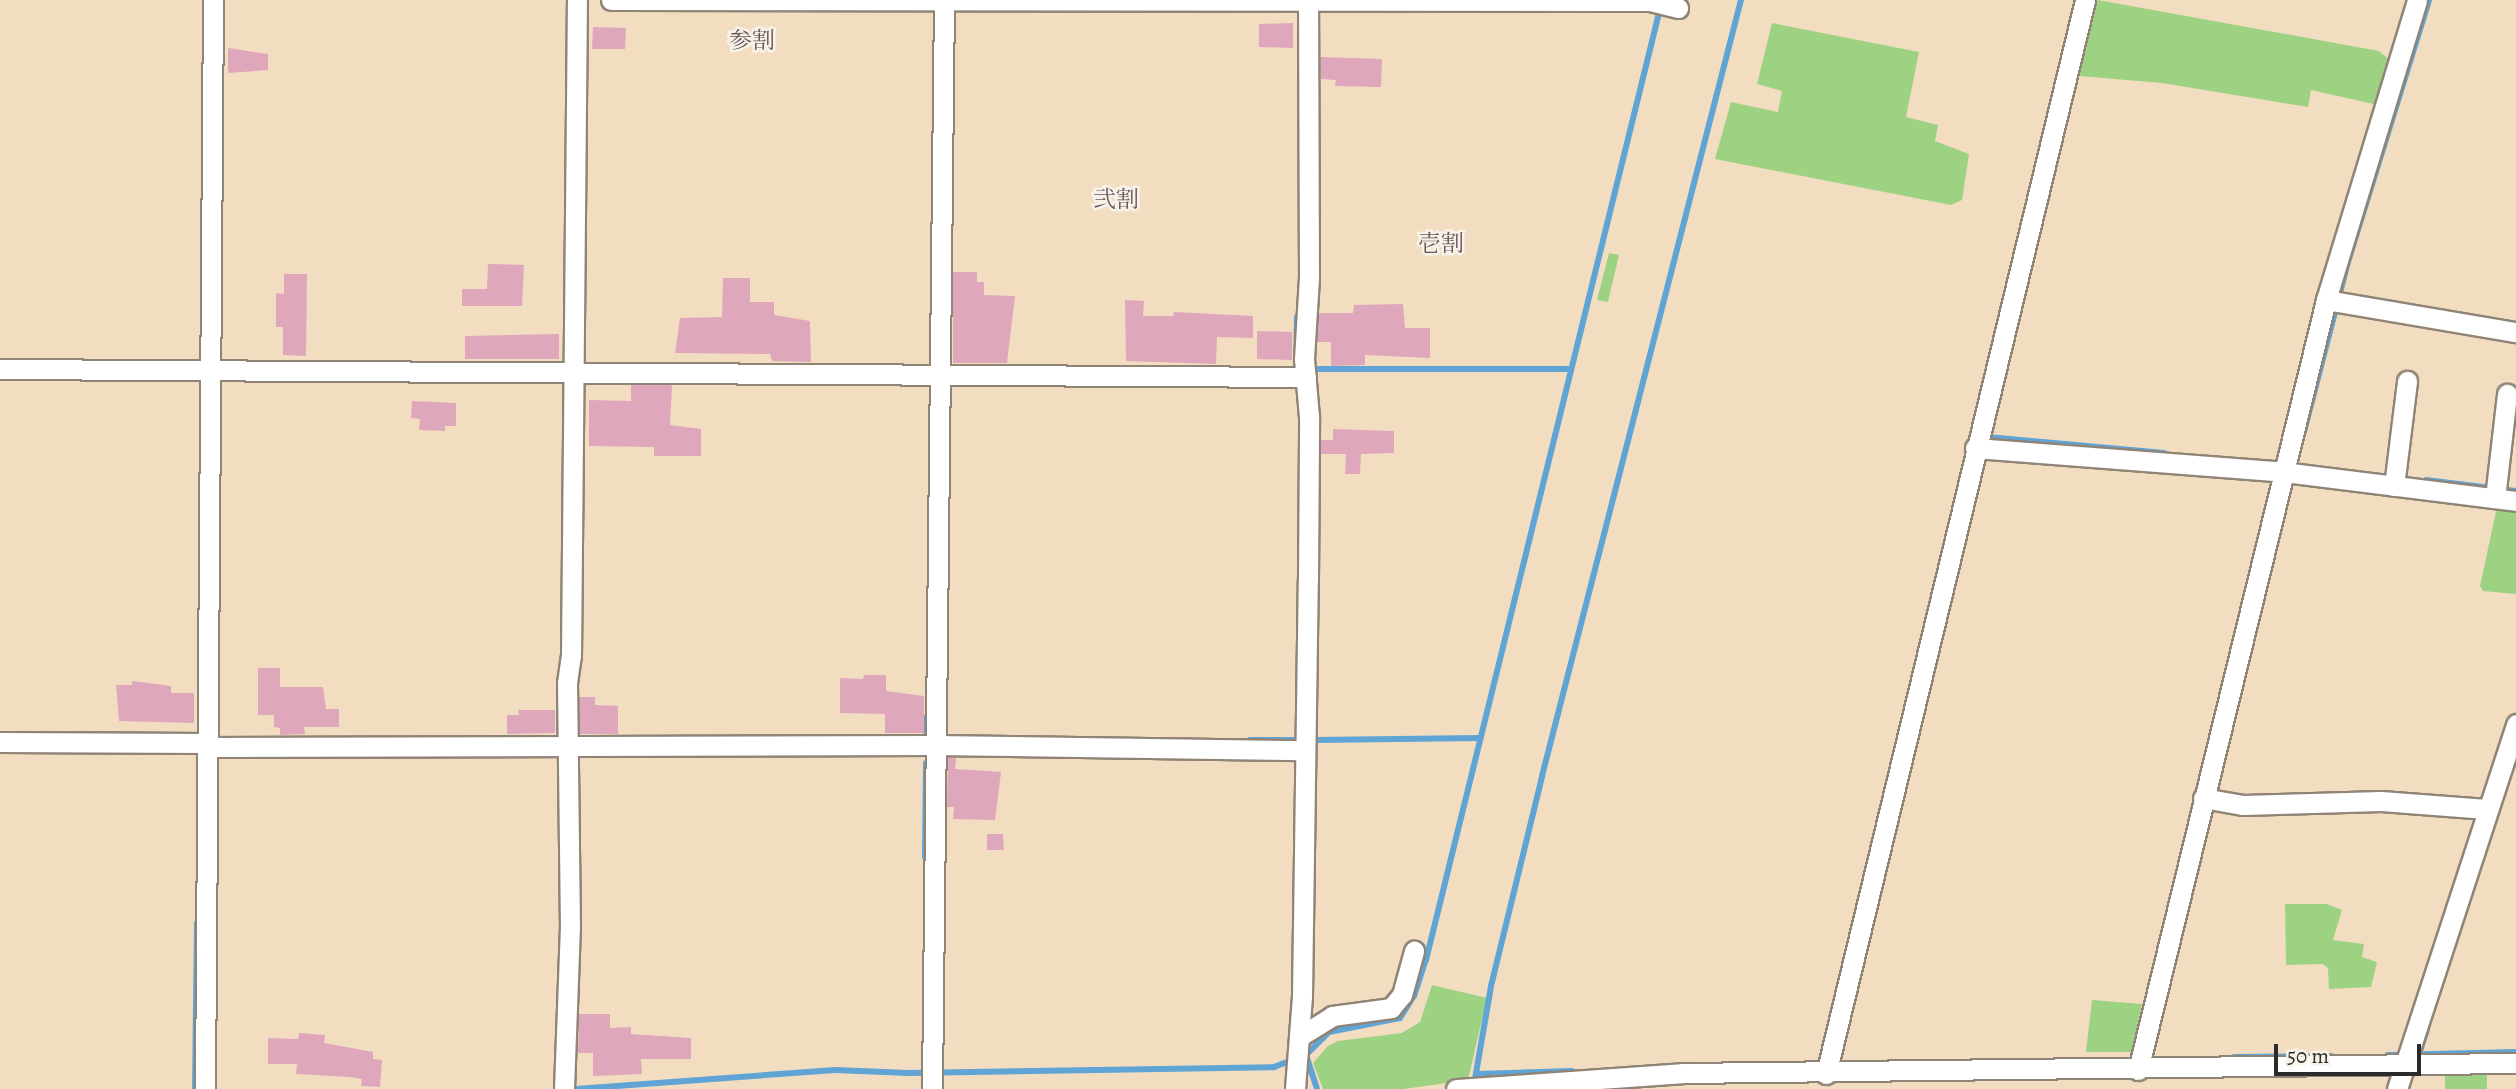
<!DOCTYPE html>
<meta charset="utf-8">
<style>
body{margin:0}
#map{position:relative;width:2516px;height:1089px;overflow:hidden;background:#f3ddc0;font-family:Alegreya,"Noto Serif JP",serif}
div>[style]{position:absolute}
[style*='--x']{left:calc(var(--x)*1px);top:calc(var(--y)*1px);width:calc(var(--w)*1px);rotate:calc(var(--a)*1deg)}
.green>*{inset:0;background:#9ed283}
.stream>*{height:6px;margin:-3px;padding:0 3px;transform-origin:3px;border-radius:3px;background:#5fa4d4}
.building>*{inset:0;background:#dea7bb}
.roads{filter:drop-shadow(2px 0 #8f8476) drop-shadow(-2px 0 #8f8476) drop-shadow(0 2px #8f8476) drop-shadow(0 -2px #8f8476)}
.minor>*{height:19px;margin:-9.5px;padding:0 9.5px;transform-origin:9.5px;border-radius:9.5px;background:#fff}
span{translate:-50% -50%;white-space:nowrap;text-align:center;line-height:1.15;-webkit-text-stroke:5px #f7f3e8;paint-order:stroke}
.neighbourhood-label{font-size:23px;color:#6a565d}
.scale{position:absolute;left:2274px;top:1044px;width:147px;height:32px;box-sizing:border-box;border:4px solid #2b2b2b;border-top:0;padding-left:9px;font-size:21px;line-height:24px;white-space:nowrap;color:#2b2b2b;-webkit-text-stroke:5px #f7f3e8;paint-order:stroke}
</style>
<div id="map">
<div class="green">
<i style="clip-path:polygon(2098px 0,2379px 51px,2392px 62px,2378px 105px,2311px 90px,2308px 107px,2162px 83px,2079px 76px)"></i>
<i style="clip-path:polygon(1772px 23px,1919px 52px,1906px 117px,1938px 125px,1935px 141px,1969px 154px,1962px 200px,1951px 205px,1715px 159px,1731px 102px,1778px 112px,1782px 91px,1757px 84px)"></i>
<i style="clip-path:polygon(1609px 253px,1619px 255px,1608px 302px,1597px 300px)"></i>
<i style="clip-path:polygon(2497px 507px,2516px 509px,2516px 594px,2483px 591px,2480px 586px)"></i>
<i style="clip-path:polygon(2285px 904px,2327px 904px,2342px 910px,2333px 940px,2364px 944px,2362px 957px,2377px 962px,2371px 987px,2329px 989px,2328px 968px,2323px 964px,2286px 965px)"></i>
<i style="clip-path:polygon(1432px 985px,1487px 998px,1468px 1080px,1404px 1089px,1323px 1089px,1313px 1063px,1328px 1046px,1338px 1041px,1402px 1033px,1420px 1022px)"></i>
<i style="clip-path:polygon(2092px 1000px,2142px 1004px,2131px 1052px,2086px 1052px)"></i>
<i style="clip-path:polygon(2445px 1070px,2487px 1070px,2487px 1089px,2445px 1089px)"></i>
</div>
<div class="stream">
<i style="--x:1316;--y:369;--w:255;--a:0"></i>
<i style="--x:1296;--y:373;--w:56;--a:-89"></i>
<i style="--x:2304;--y:432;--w:176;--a:-75.5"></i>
<i style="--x:2348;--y:262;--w:274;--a:-72.8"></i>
<i style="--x:1988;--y:437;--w:177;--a:5.2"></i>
<i style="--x:2426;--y:480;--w:91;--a:7"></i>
<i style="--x:1250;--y:740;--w:50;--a:0"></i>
<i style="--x:1314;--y:740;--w:166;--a:-0.7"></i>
<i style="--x:926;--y:741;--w:24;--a:-88"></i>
<i style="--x:2510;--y:772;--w:17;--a:-69"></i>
<i style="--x:925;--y:857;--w:94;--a:-89.4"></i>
<i style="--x:2419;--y:1054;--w:26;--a:-72"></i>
<i style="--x:1306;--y:1055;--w:35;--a:72"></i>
<i style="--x:2388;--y:1055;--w:128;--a:-1.3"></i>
<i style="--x:2234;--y:1057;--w:97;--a:-0.6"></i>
<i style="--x:1476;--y:1074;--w:96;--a:-1.8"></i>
<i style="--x:1475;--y:1079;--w:94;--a:-80.2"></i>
<i style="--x:1491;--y:986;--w:216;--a:-76.3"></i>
<i style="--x:1542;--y:776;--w:801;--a:-75.62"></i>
<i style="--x:195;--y:1089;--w:166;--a:-89.3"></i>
<i style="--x:576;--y:1089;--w:260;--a:-4.2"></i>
<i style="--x:835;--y:1070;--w:74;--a:2.3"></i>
<i style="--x:909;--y:1073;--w:365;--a:-0.9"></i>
<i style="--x:1274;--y:1067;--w:34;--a:-21"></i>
<i style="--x:1306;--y:1055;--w:33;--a:-45"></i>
<i style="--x:1329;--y:1032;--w:72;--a:-11.2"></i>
<i style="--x:1400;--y:1018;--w:26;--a:-58"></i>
<i style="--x:1414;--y:996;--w:38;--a:-72"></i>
<i style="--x:1426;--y:960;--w:983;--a:-76.18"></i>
</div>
<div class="building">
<i style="clip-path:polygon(1293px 23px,1293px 48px,1259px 47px,1259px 24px)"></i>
<i style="clip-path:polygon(593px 27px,626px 28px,625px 49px,592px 49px)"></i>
<i style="clip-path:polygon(228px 48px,268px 54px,268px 70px,228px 73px)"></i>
<i style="clip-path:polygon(1320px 57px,1382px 59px,1381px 87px,1335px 86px,1336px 80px,1321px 79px)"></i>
<i style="clip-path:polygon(488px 264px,524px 265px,522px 306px,462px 306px,462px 289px,487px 289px)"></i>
<i style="clip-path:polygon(953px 272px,977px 272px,977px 282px,984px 282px,984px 295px,1015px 296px,1007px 363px,953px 363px)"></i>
<i style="clip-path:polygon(284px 274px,307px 274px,306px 356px,283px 355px,283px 327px,276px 327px,276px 293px,284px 294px)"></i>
<i style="clip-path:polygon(723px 278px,750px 278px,750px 302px,774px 302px,774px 315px,810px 321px,811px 362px,772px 361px,770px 354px,675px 353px,680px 318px,722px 317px)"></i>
<i style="clip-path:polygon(1125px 300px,1144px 301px,1143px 316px,1173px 316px,1174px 312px,1253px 316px,1253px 338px,1217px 337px,1216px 364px,1126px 361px)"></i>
<i style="clip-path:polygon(1403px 304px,1405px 328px,1430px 328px,1430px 358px,1365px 355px,1365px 365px,1331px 366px,1331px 342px,1317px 342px,1319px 313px,1353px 313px,1354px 305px)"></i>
<i style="clip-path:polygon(1257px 331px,1292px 332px,1292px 360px,1257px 359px)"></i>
<i style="clip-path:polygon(559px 334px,559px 359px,465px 359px,465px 336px)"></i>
<i style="clip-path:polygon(631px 385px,672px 385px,670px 425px,701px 429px,701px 456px,654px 456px,654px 447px,589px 446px,589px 400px,631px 401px)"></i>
<i style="clip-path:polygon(412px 401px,456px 403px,456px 426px,445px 426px,445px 431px,419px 430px,420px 419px,411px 418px)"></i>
<i style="clip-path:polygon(1333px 429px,1394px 431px,1394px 453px,1361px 454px,1360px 474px,1345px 474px,1346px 454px,1321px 454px,1321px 440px,1333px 440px)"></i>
<i style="clip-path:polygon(258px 668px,280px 668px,280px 687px,323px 687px,326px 709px,339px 709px,339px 727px,304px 727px,305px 734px,280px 735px,280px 728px,274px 727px,274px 715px,258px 715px)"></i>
<i style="clip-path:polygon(864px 675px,886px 675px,886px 691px,924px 696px,924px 733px,885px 733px,885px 714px,840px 713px,840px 678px,863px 679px)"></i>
<i style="clip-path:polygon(132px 681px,171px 686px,171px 693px,194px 693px,194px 723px,119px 721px,116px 685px,132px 685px)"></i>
<i style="clip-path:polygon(579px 697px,595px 697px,595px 705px,618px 706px,618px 734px,580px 734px)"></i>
<i style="clip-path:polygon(518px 710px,555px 710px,555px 733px,507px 734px,507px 715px,519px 715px)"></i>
<i style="clip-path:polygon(948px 757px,956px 758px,955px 769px,1001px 772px,995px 820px,953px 819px,954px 807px,947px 807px)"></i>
<i style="clip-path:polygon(987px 834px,1003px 834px,1004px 850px,987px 850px)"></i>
<i style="clip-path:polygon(579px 1014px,610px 1014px,610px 1028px,631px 1027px,631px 1034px,691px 1038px,691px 1059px,641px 1059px,642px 1074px,593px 1076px,593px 1053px,578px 1053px)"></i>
<i style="clip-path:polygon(299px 1033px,325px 1035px,324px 1043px,373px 1052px,373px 1059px,382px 1060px,380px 1087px,361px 1086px,362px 1079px,350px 1077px,296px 1074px,297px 1064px,268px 1064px,268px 1038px,298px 1039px)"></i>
</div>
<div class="roads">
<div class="minor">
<i style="--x:611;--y:0;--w:1039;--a:0.06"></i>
<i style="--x:1650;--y:1;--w:29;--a:14"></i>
<i style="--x:2326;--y:300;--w:193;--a:9.6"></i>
<i style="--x:0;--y:369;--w:1306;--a:0.35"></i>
<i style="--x:1975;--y:448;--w:310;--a:4.4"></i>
<i style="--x:2284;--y:472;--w:234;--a:7.1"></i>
<i style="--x:2394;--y:486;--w:106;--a:-82.9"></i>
<i style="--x:2495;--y:498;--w:105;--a:-83.4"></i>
<i style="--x:0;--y:742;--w:207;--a:0.3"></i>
<i style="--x:207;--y:747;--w:726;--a:-0.16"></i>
<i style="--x:933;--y:745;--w:371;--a:0.8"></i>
<i style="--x:2203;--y:798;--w:41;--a:9.9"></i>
<i style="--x:2243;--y:805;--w:138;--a:-1.7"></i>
<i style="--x:2381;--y:801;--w:106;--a:4.3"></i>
<i style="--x:1299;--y:1037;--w:39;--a:-32"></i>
<i style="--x:1332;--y:1016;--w:60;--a:-7.7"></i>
<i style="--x:1391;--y:1008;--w:17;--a:-50"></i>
<i style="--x:1402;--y:995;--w:46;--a:-74.7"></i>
<i style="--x:2138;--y:1070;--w:793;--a:-76.28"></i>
<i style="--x:2326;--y:300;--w:313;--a:-73.1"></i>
<i style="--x:1826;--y:1074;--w:1105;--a:-76.44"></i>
<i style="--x:205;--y:1089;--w:1089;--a:-89.58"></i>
<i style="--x:564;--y:1089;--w:161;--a:-87.9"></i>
<i style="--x:570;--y:928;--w:245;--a:-90.7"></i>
<i style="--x:567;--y:683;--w:27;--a:-82"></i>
<i style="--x:571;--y:656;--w:656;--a:-89.48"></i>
<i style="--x:932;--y:1089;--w:1089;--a:-89.37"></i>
<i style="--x:1295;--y:1089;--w:93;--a:-85.7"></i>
<i style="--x:1302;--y:996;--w:417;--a:-89.2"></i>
<i style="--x:1308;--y:579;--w:162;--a:-89.6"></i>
<i style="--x:1309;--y:417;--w:58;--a:-94.9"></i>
<i style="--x:1304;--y:359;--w:81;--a:-86.5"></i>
<i style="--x:1309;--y:278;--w:278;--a:-90.2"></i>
<i style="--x:1456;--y:1089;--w:227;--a:-4"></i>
<i style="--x:1682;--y:1073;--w:834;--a:-0.69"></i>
<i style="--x:2397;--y:1089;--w:384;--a:-71.9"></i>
</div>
</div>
<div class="neighbourhood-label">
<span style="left:752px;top:41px">参割</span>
<span style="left:1116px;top:200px">弐割</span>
<span style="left:1441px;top:244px">壱割</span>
</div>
<div class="scale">50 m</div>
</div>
